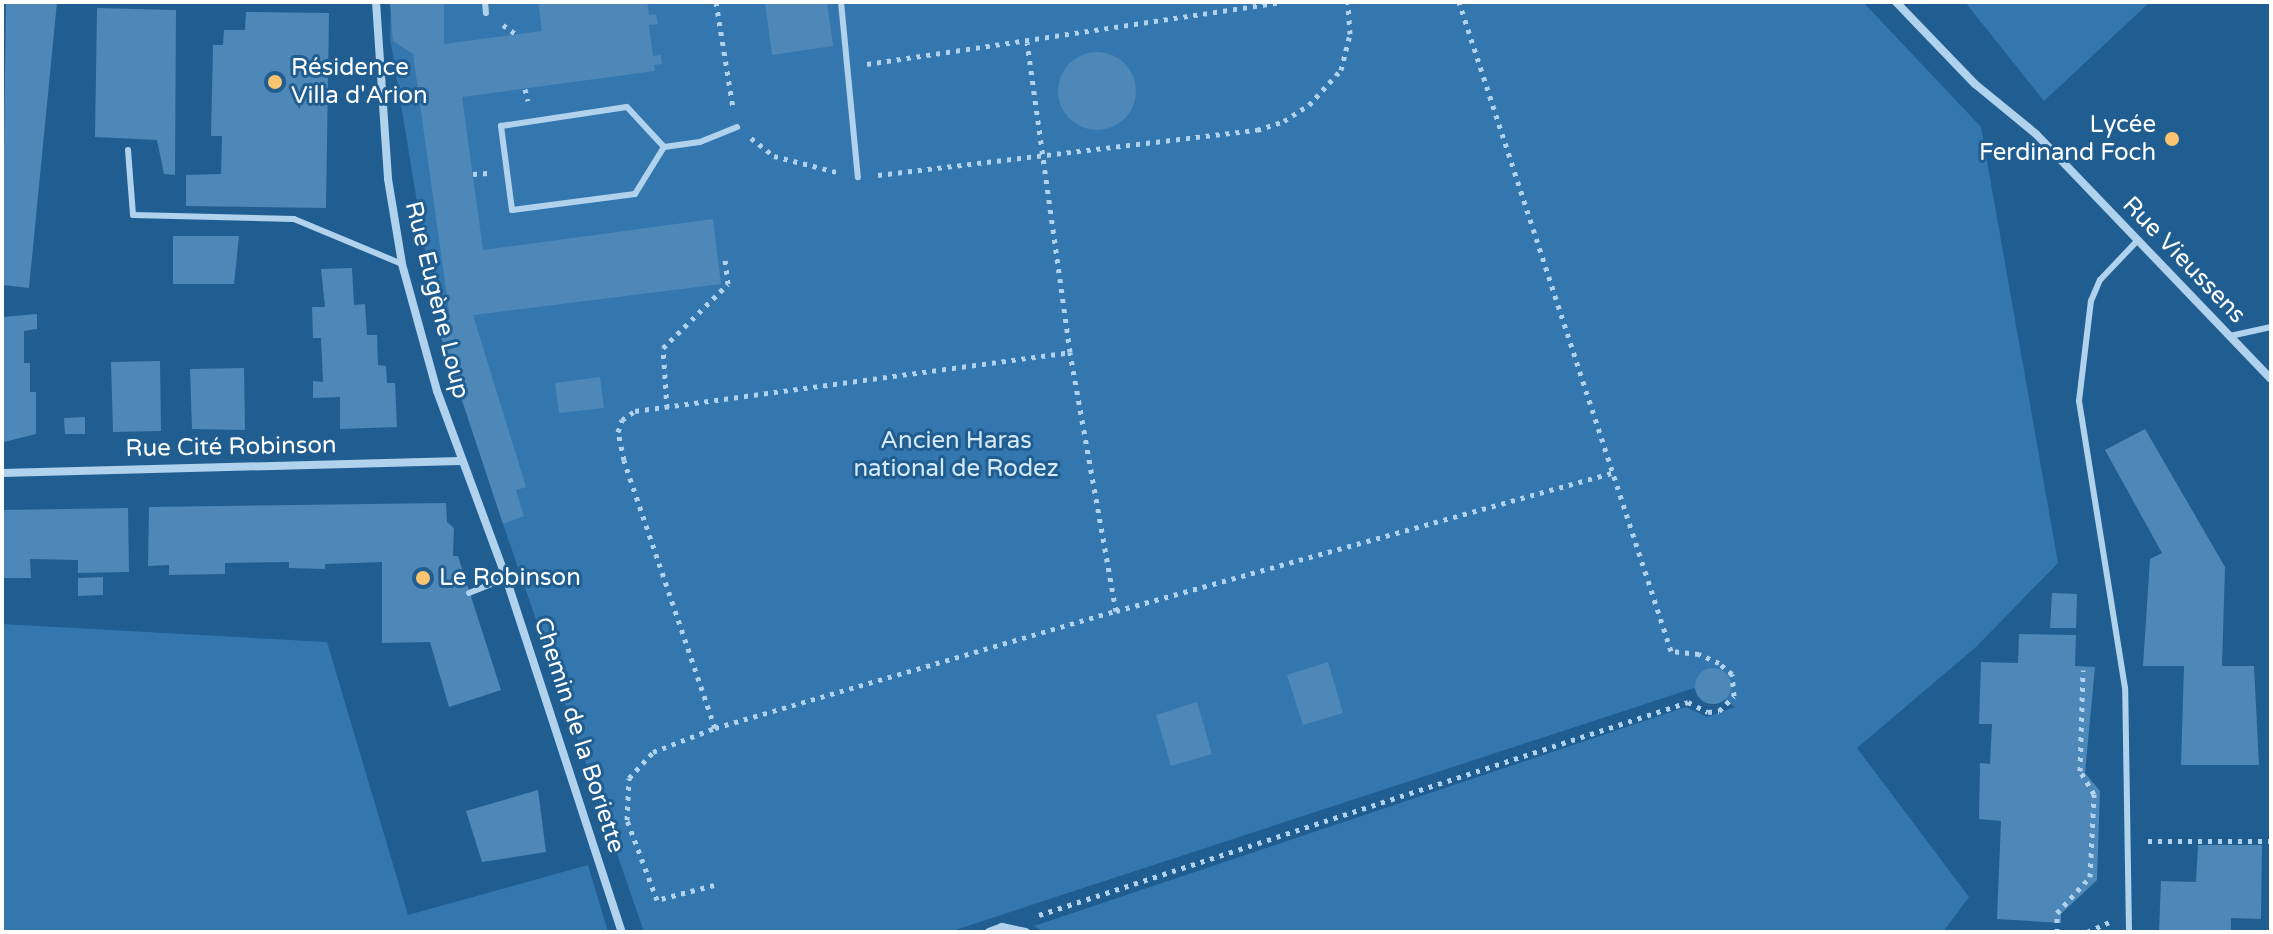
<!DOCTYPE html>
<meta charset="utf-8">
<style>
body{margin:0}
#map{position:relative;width:2273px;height:934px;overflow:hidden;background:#205d90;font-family:"Varela Round",sans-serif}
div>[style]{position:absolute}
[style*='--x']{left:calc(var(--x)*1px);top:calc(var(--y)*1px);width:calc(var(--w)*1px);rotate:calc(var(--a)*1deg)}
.green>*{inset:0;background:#3477ae}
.building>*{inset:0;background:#4d88b9}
.round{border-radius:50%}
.path>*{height:5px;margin-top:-2.5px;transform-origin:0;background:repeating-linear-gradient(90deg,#b1d2ed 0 4px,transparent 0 10px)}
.lane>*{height:6px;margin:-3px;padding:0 3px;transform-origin:3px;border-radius:3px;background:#b1d2ed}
.street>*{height:8px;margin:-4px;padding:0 4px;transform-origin:4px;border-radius:4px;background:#b1d2ed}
.dots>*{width:22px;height:22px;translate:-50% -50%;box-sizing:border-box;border:4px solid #205d90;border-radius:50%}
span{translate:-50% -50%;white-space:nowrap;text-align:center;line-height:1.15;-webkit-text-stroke:6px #205d90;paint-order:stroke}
.poi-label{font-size:24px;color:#fff}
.left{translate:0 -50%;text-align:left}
.right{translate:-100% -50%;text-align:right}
.street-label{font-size:24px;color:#fff}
.park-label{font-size:24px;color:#d6eaf9}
.frame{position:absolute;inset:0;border:4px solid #fff;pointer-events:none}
</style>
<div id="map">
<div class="green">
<i style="clip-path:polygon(391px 2px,1863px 2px,1981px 127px,2058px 563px,1976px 647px,1857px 748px,1969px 897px,1943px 932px,1044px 932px,1034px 926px,1686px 707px,1707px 717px,1735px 707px,1725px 700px,1707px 703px,1694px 688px,949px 932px,644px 932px,503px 524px,431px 287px,390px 38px)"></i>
<i style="clip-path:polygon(1965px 2px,2150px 2px,2044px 101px)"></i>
<i style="clip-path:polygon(2px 624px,327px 642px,408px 915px,588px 865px,608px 932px,2px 932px)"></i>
</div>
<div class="building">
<i style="clip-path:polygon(6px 2px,57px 2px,29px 288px,2px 285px)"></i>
<i style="clip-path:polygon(390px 2px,444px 2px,444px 44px,542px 31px,538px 2px,647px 2px,649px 15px,656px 14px,658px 24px,649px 25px,653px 56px,661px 55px,662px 64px,654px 65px,655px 71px,462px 97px,483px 250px,713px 219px,721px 284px,473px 315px,526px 487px,516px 490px,524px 516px,503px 524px,440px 334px,450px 318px,413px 54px,393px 41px)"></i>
<i style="clip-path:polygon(765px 2px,827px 2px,833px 46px,772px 55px)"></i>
<i style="clip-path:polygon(97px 8px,176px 10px,175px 175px,164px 174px,157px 140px,95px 137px)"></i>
<i style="clip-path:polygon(246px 12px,329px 13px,326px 208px,186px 206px,186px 175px,221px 174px,222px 136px,211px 136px,213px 45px,223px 45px,224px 30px,245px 30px)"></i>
<i class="round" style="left:1058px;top:52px;width:78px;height:78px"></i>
<i style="clip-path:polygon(173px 236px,239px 236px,234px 284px,173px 284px)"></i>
<i style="clip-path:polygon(352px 268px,354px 305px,365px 304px,367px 335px,377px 335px,378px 365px,386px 366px,387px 383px,395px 383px,397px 427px,340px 429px,340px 397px,313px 398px,313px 381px,323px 382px,321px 338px,313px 338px,312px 307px,325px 307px,321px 269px)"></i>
<i style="clip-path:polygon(37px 314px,37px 329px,24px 331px,24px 363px,30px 363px,30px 392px,36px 392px,36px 434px,4px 442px,2px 317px)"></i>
<i style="clip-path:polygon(160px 361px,161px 431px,113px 432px,111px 362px)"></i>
<i style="clip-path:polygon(244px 368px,245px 430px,192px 429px,190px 369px)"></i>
<i style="clip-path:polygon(600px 377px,604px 408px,559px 413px,555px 383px)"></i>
<i style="clip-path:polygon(85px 417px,85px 434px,65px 434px,64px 418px)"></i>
<i style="clip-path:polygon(2145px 429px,2225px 567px,2222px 666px,2254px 666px,2259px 765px,2181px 765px,2184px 666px,2143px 666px,2150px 559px,2162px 553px,2105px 450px)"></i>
<i style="clip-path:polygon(446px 503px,447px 522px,454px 528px,453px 556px,458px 556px,501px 690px,449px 707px,430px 642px,382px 643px,382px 562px,325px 564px,325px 569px,289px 568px,289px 562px,225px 563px,225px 574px,169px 575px,169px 565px,148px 566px,149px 507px)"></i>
<i style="clip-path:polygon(128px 508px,129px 572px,78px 573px,78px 560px,30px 559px,31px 578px,2px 578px,2px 510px)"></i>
<i style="clip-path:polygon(103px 577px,103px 595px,78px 596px,78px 578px)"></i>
<i style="clip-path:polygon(2052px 593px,2077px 594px,2076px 628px,2050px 628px)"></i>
<i style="clip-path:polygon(2019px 634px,2076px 635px,2075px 666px,2095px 667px,2085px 773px,2100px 791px,2097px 880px,2061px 914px,2061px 923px,1997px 919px,2001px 821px,1979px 819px,1980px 763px,1990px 764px,1992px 724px,1979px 724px,1981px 662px,2018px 663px)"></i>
<i style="clip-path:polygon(1328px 662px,1343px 713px,1303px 725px,1287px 675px)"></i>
<i class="round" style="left:1695px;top:668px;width:36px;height:36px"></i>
<i style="clip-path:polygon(1197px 702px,1212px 754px,1171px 766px,1156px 715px)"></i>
<i style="clip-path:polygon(538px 790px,546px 852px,482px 862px,466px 811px)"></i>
<i style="clip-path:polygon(2198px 845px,2262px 845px,2261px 919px,2231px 918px,2231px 932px,2159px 932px,2161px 881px,2196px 882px)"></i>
</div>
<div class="path">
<i style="--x:716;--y:2;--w:107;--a:80.9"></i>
<i style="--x:503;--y:25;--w:16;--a:35"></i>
<i style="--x:867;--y:64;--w:420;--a:-8.5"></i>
<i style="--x:525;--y:89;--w:12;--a:76"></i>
<i style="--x:751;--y:138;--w:29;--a:38"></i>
<i style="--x:774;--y:156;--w:65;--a:14.3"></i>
<i style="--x:473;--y:174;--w:15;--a:-4"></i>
<i style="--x:878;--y:175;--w:382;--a:-6.8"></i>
<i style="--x:1257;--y:130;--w:28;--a:-18"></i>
<i style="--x:1284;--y:121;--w:30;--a:-33"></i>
<i style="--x:1309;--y:105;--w:47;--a:-47.6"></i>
<i style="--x:1341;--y:70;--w:37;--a:-76"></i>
<i style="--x:1350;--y:34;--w:32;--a:-94"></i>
<i style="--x:667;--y:408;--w:60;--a:-93.8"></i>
<i style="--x:663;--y:348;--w:91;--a:-44.6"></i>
<i style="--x:728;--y:284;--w:24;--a:-97"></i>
<i style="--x:1116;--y:611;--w:515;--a:-15.55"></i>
<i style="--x:715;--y:728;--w:283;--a:-108.8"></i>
<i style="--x:624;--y:460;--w:29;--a:-102"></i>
<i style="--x:618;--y:432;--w:13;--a:-72"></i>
<i style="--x:622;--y:420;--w:16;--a:-35"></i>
<i style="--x:635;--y:411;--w:439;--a:-7.7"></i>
<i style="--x:2148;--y:841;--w:123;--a:0"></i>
<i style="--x:714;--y:885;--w:59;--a:165.3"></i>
<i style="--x:657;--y:900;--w:85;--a:-110.6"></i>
<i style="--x:627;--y:820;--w:42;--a:-87.3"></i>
<i style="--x:629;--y:778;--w:35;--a:-47"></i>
<i style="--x:653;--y:752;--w:66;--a:-21.2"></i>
<i style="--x:715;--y:728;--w:418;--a:-16.3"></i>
<i style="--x:1116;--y:611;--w:263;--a:-100.1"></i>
<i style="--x:1070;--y:352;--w:312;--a:-97.9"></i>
<i style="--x:1039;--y:915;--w:683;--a:-18.17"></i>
<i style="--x:1688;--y:702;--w:22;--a:27"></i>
<i style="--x:1708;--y:712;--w:11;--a:-5"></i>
<i style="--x:1719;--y:711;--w:21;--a:-45"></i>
<i style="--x:1734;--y:696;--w:22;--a:-95"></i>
<i style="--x:1732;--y:674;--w:17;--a:-140"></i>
<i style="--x:1719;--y:663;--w:22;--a:-156"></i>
<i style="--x:1699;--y:654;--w:28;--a:-174"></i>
<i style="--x:1671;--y:651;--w:683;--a:-108.09"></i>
<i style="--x:2057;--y:932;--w:19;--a:-90"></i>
<i style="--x:2057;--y:913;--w:49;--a:-47.5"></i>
<i style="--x:2090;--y:877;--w:83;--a:-87.2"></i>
<i style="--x:2094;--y:794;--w:27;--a:-121"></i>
<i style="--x:2080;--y:771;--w:101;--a:-88.3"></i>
<i style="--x:2087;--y:932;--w:24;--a:-24"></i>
</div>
<div class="lane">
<i style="--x:485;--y:2;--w:11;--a:85"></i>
<i style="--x:841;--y:2;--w:176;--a:84.5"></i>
<i style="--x:664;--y:147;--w:55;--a:121.7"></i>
<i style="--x:635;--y:194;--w:124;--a:172.6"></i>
<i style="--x:512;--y:210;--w:85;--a:-97.5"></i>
<i style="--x:501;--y:126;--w:127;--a:-8.6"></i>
<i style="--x:627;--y:107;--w:54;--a:47.2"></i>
<i style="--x:664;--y:147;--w:36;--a:-8"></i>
<i style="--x:700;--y:142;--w:40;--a:-22"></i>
<i style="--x:128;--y:150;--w:65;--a:85.6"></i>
<i style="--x:133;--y:215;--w:161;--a:1.4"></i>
<i style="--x:294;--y:219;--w:117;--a:22.6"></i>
<i style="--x:2230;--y:336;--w:42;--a:-12.4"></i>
<i style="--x:469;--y:593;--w:40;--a:-22"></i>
<i style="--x:2129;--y:932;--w:244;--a:-90.9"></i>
<i style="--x:2125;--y:688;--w:291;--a:-99.1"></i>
<i style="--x:2079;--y:401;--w:101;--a:-83.2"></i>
<i style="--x:2091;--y:301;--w:23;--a:-67"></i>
<i style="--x:2100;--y:280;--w:54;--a:-46.5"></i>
</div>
<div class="street">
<i style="--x:376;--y:2;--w:177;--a:86.1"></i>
<i style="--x:388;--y:179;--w:86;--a:80.6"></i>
<i style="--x:402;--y:264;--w:132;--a:74.6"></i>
<i style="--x:437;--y:391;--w:199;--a:69.7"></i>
<i style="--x:506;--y:578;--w:373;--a:71.9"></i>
<i style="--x:1896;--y:2;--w:114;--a:46.1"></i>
<i style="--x:1975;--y:84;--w:79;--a:39.3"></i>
<i style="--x:2036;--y:134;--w:339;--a:46.2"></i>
<i style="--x:2;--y:473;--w:458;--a:-1.5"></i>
<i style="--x:989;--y:932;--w:14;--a:-21"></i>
<i style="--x:1002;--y:927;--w:24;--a:12"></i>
</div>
<div class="dots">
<i style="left:275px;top:82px;background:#fac471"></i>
<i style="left:2172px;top:139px;background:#fac471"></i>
<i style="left:423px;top:578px;background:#fac471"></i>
</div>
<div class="poi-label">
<span class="left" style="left:291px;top:82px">Résidence<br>Villa d'Arion</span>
<span class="right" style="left:2156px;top:139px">Lycée<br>Ferdinand Foch</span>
<span class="left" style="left:439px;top:578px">Le Robinson</span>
</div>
<div class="street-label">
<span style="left:2184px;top:260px;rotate:46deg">Rue Vieussens</span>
<span style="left:437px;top:300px;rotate:76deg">Rue Eugène Loup</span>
<span style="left:231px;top:447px;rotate:-1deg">Rue Cité Robinson</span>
<span style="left:579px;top:735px;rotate:72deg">Chemin de la Boriette</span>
</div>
<div class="park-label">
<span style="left:956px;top:455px">Ancien Haras<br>national de Rodez</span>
</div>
<div class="frame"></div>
</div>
